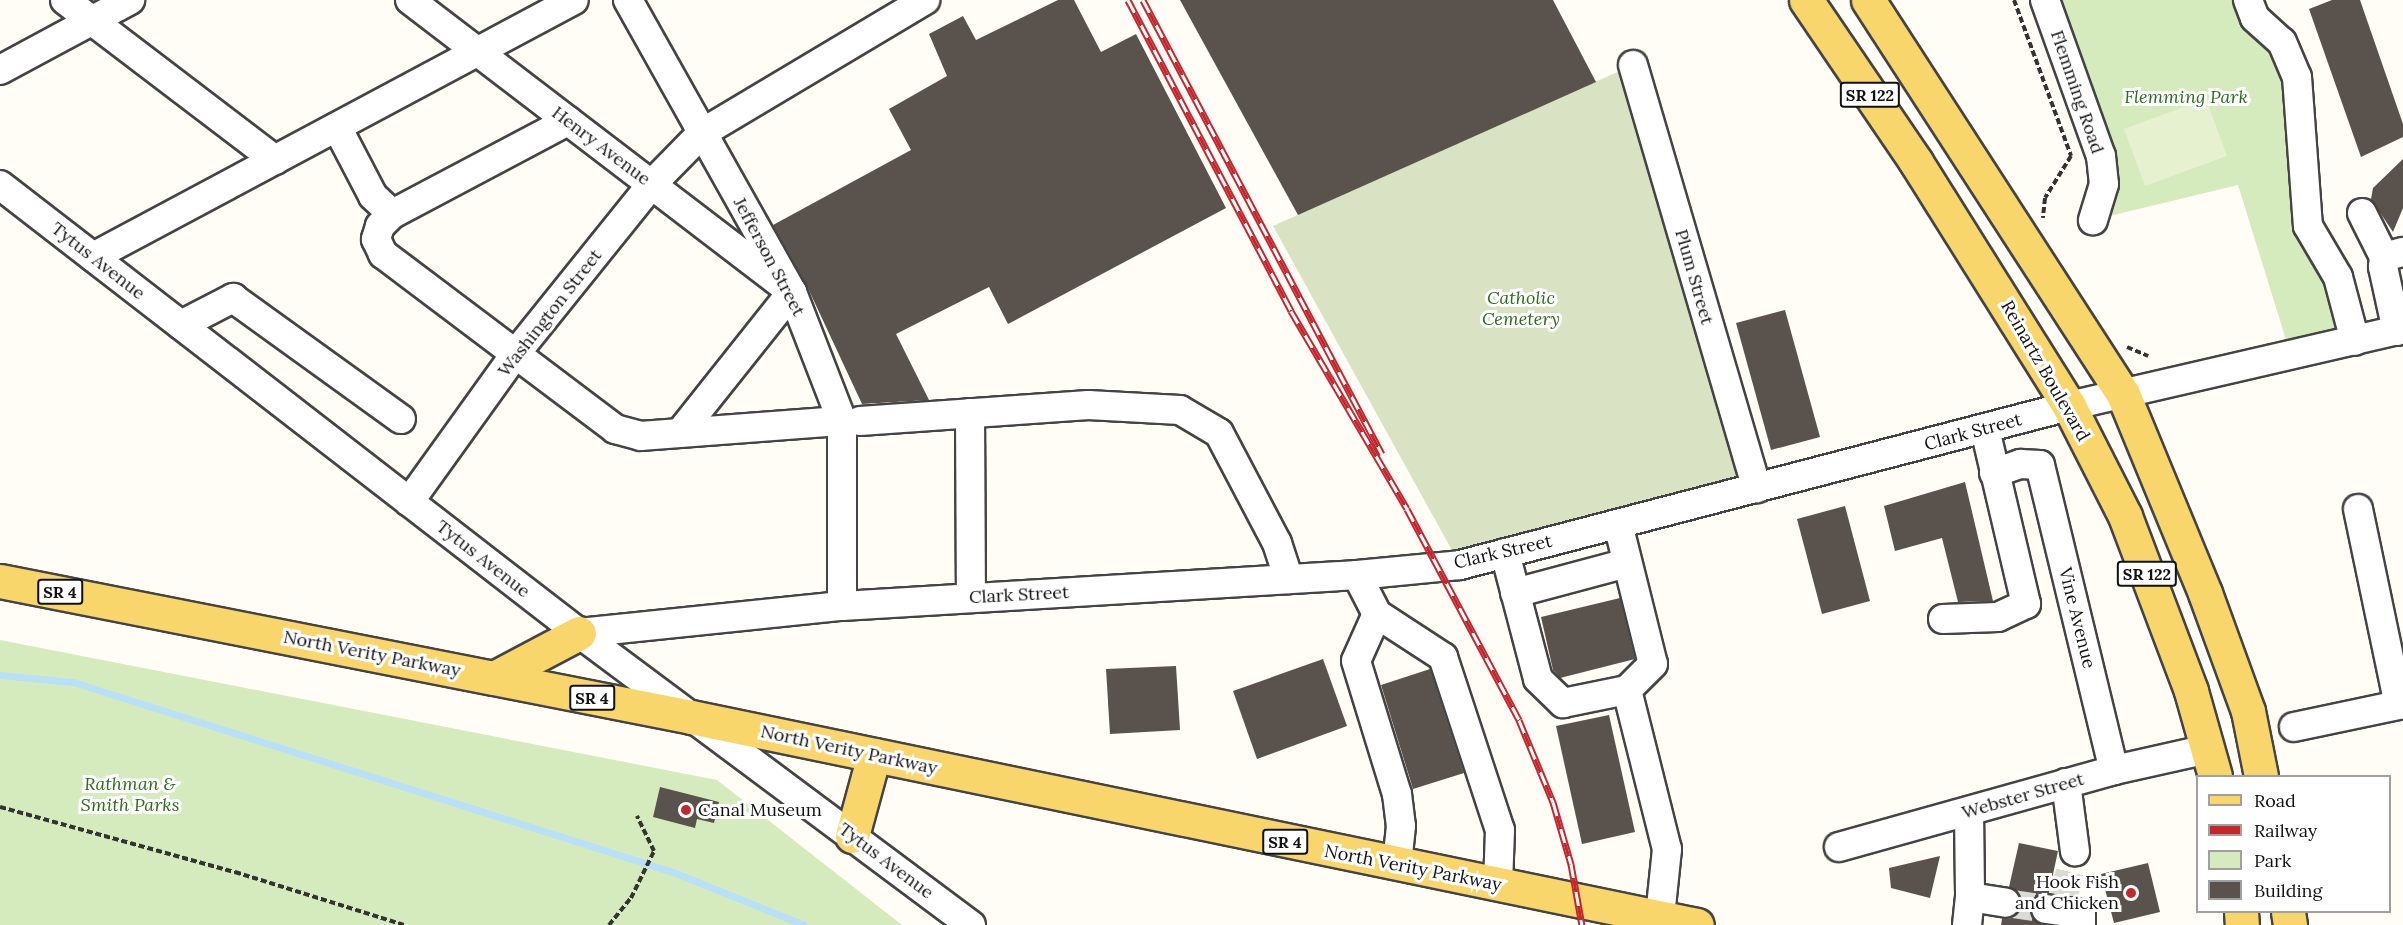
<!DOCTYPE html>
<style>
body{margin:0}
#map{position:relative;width:2403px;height:925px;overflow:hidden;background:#fffdf5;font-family:Lora,serif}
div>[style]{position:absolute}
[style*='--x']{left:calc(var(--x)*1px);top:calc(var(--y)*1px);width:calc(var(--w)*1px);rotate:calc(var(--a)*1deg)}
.green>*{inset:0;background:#d5ebbd}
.cemetery>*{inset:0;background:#d9e3c4}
.pitch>*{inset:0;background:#e6f2cf}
.stream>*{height:7px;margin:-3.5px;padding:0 3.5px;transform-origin:3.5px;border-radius:3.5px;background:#b9e0f7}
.building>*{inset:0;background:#5a524d}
.minor-tunnel>*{height:28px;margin-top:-14px;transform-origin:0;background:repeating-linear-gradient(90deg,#dbdad3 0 28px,transparent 0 42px)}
.path>*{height:4px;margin-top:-2px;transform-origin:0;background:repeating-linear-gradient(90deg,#333 0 6px,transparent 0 9px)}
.roads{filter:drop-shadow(2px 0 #444) drop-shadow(-2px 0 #444) drop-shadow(0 2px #444) drop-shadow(0 -2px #444)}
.minor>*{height:28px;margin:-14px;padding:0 14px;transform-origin:14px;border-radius:14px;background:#fff}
.major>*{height:33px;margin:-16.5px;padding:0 16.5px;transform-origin:16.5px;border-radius:16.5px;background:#f9d66b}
.rail>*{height:7px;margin-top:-3.5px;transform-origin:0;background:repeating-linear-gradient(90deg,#fff 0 14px,#c4262e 0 28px);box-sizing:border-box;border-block:2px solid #c4262e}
.dots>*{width:16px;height:16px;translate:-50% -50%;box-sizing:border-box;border:3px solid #fff;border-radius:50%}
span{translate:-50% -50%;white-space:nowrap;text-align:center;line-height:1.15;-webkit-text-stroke:6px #fff;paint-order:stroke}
.shield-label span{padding:2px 4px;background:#fff;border:2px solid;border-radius:4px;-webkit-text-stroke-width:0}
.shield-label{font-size:16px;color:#111;font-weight:700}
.street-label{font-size:18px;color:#111}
.park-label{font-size:18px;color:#2f6b1f;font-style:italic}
.poi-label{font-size:18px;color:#111}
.left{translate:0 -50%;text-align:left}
.right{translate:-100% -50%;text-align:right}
.legend{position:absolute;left:2196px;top:775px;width:195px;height:138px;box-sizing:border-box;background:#fff;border:2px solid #a0a0a0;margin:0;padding:8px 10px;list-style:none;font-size:18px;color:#111}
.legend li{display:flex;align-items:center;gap:12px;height:30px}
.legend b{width:30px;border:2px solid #a0a0a0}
</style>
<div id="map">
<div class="green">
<i style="clip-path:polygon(2045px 0,2248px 0,2282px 42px,2300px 142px,2355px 341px,2291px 356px,2238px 185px,2093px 220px,2104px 184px)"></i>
<i style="clip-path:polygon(0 640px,717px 780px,902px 925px,0 925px)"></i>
</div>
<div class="cemetery">
<i style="clip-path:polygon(1633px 65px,1757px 488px,1460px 565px,1273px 226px)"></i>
</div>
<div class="pitch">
<i style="clip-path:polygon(2206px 99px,2227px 156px,2145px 186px,2124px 129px)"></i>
</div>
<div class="stream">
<i style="--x:0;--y:675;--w:73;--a:5.5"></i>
<i style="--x:73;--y:682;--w:629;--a:17.57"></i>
<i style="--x:673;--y:872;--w:141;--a:22"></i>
</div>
<div class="building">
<i style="clip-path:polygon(1058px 0,1074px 0,1101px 52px,1136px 34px,1226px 208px,1008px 324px,989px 287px,896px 334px,929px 400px,862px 404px,806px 284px,773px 225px,911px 150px,889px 109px,947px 76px,929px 34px,963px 16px,976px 40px)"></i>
<i style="clip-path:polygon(1180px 0,1553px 0,1596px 82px,1298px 215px)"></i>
<i style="clip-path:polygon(2332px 0,2360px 0,2403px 124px,2403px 137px,2361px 157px,2309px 9px)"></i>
<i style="clip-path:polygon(2403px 159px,2403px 208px,2393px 232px,2371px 199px,2373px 188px)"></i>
<i style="clip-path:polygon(1785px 310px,1820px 437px,1771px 450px,1736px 323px)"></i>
<i style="clip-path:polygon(1965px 482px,1993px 601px,1958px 602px,1942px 538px,1895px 551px,1884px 506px)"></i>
<i style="clip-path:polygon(1845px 506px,1870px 601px,1822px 614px,1797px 519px)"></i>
<i style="clip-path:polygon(1620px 598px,1635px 659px,1560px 678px,1553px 670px,1541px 617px)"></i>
<i style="clip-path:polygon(1323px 659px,1347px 726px,1257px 759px,1233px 691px)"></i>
<i style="clip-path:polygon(1176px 666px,1180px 730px,1110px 734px,1106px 669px)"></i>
<i style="clip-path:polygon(1430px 669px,1464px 773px,1413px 789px,1381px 685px)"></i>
<i style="clip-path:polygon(1609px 715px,1635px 832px,1582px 844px,1556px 726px)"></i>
<i style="clip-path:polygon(660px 787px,719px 802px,714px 823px,697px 819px,695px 828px,653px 817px)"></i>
<i style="clip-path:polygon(2019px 843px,2058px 851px,2049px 893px,2039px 894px,2030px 906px,2031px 916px,2042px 925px,2001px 925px,2002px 919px,2012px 918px,2022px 906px,2021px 897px,2009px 887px)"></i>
<i style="clip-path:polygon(1940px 856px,1930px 898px,1891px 888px,1889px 868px)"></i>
<i style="clip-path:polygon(2148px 863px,2160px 912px,2114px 923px,2101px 874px)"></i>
</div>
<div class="minor-tunnel">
<i style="--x:2063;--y:899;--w:49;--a:-76"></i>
<i style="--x:2006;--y:903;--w:40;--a:8.5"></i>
</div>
<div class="path">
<i style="--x:2014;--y:0;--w:166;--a:69.9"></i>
<i style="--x:2071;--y:156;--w:49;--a:121.8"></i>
<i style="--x:2045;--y:198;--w:20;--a:96"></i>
<i style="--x:2127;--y:347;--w:23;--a:23"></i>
<i style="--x:0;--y:807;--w:244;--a:15.5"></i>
<i style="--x:235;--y:872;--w:177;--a:17.4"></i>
<i style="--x:609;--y:925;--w:35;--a:-51"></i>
<i style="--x:631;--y:898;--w:52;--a:-63.9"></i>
<i style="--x:654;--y:851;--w:39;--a:-116"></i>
</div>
<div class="roads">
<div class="minor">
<i style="--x:65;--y:0;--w:264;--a:37.3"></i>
<i style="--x:410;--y:0;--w:481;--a:37.4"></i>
<i style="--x:792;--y:292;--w:180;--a:128.5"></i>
<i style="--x:628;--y:0;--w:335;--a:60.7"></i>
<i style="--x:792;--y:292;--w:138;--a:68.8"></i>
<i style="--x:842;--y:421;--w:185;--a:90"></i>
<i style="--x:2045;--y:0;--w:166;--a:70.3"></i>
<i style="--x:2101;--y:156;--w:28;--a:84"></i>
<i style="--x:2104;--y:184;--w:38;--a:107"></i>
<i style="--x:2248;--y:0;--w:19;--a:69"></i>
<i style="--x:2255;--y:18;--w:36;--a:42"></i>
<i style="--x:2282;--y:42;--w:38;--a:67"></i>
<i style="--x:2297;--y:77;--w:149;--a:85.8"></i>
<i style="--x:2308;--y:226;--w:59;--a:59.5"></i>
<i style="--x:2338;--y:277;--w:66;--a:75.1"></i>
<i style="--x:1633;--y:65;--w:441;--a:73.7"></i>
<i style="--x:0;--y:70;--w:148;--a:-28.3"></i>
<i style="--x:568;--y:121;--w:199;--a:152.1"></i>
<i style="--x:392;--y:214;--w:17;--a:135"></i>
<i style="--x:380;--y:226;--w:14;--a:107"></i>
<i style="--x:376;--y:239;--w:17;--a:65"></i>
<i style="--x:383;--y:254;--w:291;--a:37"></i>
<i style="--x:615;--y:429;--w:27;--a:15"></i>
<i style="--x:641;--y:436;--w:202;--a:-4.3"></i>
<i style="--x:337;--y:127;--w:78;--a:62.4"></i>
<i style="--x:373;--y:196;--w:26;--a:43"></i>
<i style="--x:0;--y:185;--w:732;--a:37.73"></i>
<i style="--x:579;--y:633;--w:489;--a:36.7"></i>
<i style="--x:2362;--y:213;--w:49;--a:63.4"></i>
<i style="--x:93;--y:257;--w:545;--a:-28.12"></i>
<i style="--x:181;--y:325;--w:59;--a:-27.4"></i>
<i style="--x:233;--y:298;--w:207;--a:35.8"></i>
<i style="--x:2397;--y:331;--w:66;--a:-102.3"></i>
<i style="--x:2383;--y:267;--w:10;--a:-84"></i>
<i style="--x:2384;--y:257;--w:20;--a:-15"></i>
<i style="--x:970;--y:413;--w:185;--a:89.7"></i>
<i style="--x:860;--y:421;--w:229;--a:-4"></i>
<i style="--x:1088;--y:405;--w:92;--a:3.1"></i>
<i style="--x:1180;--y:410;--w:45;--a:30.5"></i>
<i style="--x:1219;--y:433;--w:124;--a:62.2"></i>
<i style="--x:1277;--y:543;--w:38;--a:72"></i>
<i style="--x:1994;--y:473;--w:28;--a:-19"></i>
<i style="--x:2020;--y:464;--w:20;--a:3"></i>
<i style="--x:2040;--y:465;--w:314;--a:76.4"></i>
<i style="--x:409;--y:502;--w:183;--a:-54.3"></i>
<i style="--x:516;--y:353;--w:216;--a:-51.2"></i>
<i style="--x:651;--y:185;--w:73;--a:-45.6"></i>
<i style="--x:702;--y:133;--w:260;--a:-30.8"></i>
<i style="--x:2358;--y:509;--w:200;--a:78.2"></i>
<i style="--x:1618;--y:524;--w:144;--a:76"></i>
<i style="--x:1653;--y:664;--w:37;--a:135"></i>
<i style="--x:1627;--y:690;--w:164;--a:75.9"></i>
<i style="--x:1667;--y:849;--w:68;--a:95.9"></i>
<i style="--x:1505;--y:553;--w:130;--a:75.3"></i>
<i style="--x:1538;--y:679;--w:35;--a:44"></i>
<i style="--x:1563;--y:703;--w:65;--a:-11.5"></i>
<i style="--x:1357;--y:575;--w:44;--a:62.9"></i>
<i style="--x:1377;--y:614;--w:79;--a:33.1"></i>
<i style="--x:1443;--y:657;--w:182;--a:71.8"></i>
<i style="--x:1500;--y:830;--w:55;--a:92.1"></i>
<i style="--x:1515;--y:593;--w:116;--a:-15"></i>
<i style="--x:1377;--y:614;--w:51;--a:114.1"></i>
<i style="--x:1356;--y:661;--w:139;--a:72.9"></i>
<i style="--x:1397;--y:794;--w:32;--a:83"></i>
<i style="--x:1401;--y:826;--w:39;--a:96"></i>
<i style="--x:1943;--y:619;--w:55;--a:-2.1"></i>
<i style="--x:1998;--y:617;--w:31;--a:-25"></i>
<i style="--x:2026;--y:604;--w:180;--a:-103.2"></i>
<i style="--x:579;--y:633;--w:264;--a:-5.9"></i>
<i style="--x:842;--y:606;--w:516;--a:-3.44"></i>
<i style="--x:1357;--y:575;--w:103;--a:-5.5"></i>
<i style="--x:1460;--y:565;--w:629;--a:-14.63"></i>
<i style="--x:2069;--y:406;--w:343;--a:-13"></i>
<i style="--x:2294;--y:727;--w:111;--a:-11.9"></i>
<i style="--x:2066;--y:783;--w:69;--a:82.5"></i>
<i style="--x:1969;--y:811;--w:86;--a:89.3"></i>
<i style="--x:1839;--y:847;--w:286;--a:-15.6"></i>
<i style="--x:2114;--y:770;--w:96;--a:-12.6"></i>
<i style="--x:2046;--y:909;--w:35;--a:8"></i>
<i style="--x:2081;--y:914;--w:11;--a:90"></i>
<i style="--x:1967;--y:925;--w:28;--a:-84"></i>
<i style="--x:1970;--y:897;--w:36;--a:9"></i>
</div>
<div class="major">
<i style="--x:1806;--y:0;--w:196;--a:55.8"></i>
<i style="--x:1916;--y:162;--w:288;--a:57.9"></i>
<i style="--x:2069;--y:406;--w:123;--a:63"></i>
<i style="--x:2125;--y:516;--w:187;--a:69.3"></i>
<i style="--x:2191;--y:691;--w:88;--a:74.2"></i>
<i style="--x:1868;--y:0;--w:469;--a:57.1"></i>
<i style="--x:2123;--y:394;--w:215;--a:67.6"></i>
<i style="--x:2205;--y:593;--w:126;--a:70"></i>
<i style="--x:2248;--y:711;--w:66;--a:78.7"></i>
<i style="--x:0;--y:581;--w:704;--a:11.13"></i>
<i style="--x:691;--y:717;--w:1027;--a:11.68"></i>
<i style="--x:494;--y:678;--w:96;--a:-27.9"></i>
<i style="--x:852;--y:836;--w:84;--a:-74.8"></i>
<i style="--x:2241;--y:912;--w:13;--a:86"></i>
<i style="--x:2288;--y:912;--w:13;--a:81"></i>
</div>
</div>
<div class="rail">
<i style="--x:1128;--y:0;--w:351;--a:62.3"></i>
<i style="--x:1291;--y:311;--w:229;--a:59.6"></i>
<i style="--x:1407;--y:509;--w:239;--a:62"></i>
<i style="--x:1519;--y:720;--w:89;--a:67.5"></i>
<i style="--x:1553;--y:802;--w:65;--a:73.8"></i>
<i style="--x:1571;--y:864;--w:62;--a:79.8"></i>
<i style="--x:1143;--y:0;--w:513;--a:62.24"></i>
</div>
<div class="dots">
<i style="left:686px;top:810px;background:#c4262e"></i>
<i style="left:2131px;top:893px;background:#c4262e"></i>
</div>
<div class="shield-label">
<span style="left:1870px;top:95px">SR 122</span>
<span style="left:2147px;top:574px">SR 122</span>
<span style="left:60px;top:592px">SR 4</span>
<span style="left:592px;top:698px">SR 4</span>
<span style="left:1285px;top:842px">SR 4</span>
</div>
<div class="street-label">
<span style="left:2077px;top:92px;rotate:71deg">Flemming Road</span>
<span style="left:601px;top:146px;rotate:37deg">Henry Avenue</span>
<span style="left:769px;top:257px;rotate:62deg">Jefferson Street</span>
<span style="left:98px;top:261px;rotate:38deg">Tytus Avenue</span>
<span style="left:1694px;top:277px;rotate:74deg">Plum Street</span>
<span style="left:550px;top:313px;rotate:-52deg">Washington Street</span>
<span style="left:2045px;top:371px;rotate:60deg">Reinartz Boulevard</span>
<span style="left:1973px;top:432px;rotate:-15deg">Clark Street</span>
<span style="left:1503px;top:552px;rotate:-13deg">Clark Street</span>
<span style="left:483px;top:559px;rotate:38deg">Tytus Avenue</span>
<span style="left:1019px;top:595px;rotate:-3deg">Clark Street</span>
<span style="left:2077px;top:618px;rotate:76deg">Vine Avenue</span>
<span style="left:372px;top:654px;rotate:11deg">North Verity Parkway</span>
<span style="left:849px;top:750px;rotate:12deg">North Verity Parkway</span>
<span style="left:2023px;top:796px;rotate:-16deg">Webster Street</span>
<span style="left:886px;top:861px;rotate:37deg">Tytus Avenue</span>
<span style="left:1413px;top:868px;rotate:11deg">North Verity Parkway</span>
</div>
<div class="park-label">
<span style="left:2186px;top:97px">Flemming Park</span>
<span style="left:1521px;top:309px">Catholic<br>Cemetery</span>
<span style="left:130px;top:795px">Rathman &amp;<br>Smith Parks</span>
</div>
<div class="poi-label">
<span class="left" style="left:698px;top:810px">Canal Museum</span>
<span class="right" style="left:2119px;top:893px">Hook Fish<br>and Chicken</span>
</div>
<ul class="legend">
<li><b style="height:8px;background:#f9d66b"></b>Road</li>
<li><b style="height:8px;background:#c4262e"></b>Railway</li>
<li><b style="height:16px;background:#d5ebbd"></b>Park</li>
<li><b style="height:16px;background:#5a524d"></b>Building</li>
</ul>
</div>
